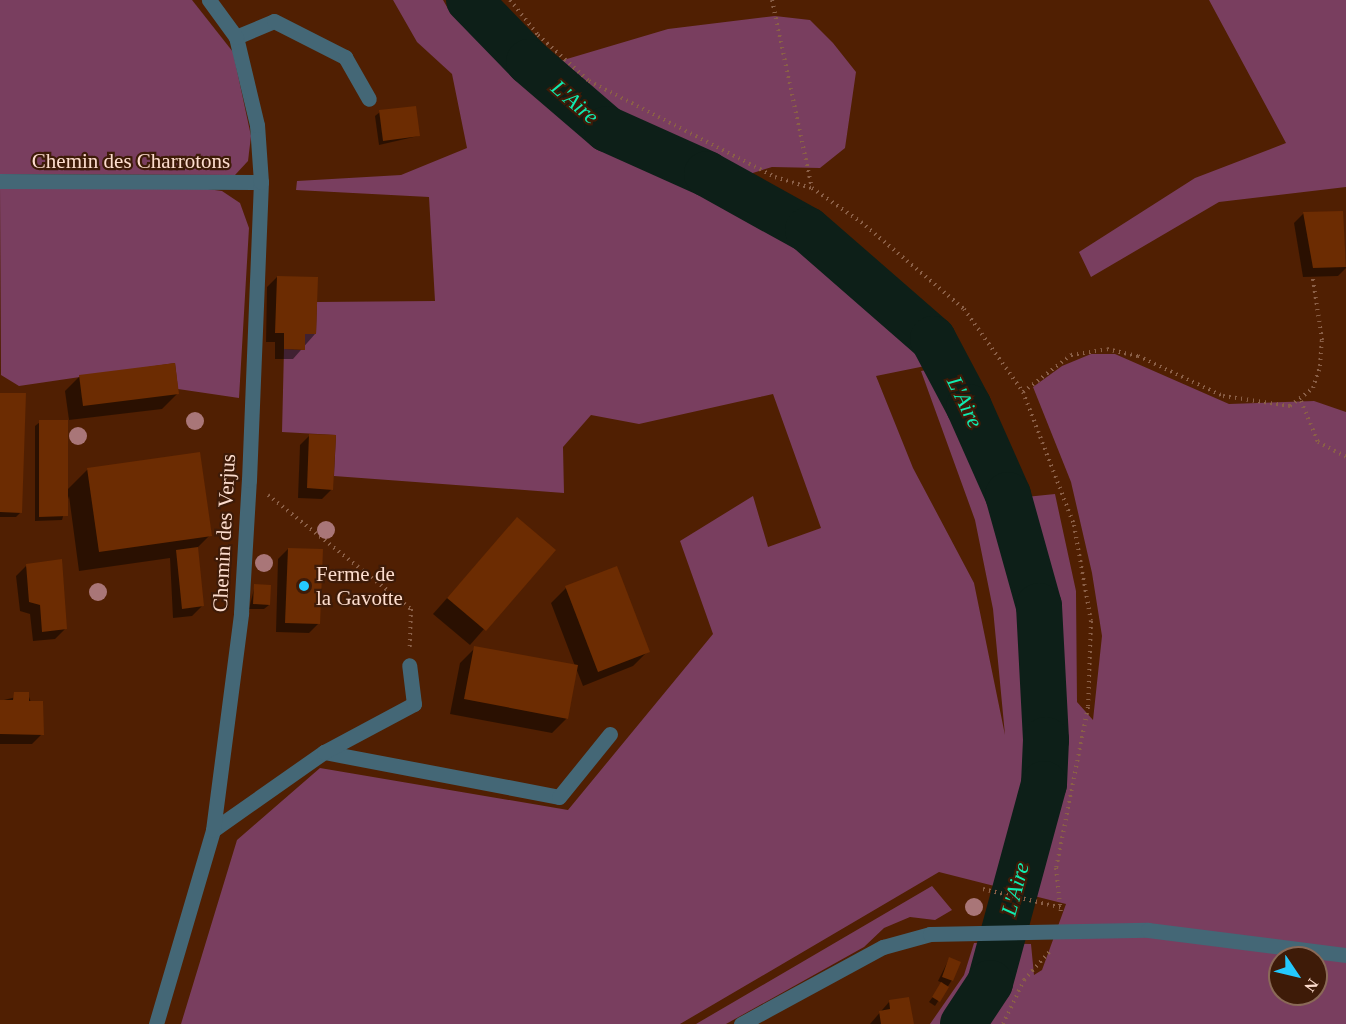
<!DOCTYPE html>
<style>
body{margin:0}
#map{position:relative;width:1346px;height:1024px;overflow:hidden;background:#501f02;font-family:"Times New Roman",serif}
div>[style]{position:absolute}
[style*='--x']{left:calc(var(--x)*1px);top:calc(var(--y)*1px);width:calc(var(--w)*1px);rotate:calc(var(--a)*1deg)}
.green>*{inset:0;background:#793e5f}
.shadow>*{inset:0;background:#0007}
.river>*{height:46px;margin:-23px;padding:0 23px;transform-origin:23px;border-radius:23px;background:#0d1f18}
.building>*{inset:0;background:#6c2c02}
.path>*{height:4px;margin-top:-2px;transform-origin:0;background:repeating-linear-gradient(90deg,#8a5f47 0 1.5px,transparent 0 6px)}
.minor>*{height:15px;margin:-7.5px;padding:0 7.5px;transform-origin:7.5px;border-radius:7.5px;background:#446776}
.trees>*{width:18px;height:18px;margin:-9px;border-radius:50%;background:#a97678}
.dots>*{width:16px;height:16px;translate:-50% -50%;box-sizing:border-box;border:3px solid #3e1b08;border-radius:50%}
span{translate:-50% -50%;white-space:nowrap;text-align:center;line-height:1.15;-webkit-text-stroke:4.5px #3e1b08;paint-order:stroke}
.street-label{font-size:21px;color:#fdddce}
.poi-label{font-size:21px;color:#fdddce}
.left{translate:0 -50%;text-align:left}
.water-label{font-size:22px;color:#10ebb1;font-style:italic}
.north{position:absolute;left:1268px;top:946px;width:60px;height:60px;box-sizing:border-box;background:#3e1b08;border:2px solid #8a6957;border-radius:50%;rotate:125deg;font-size:16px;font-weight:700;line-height:24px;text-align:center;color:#fdddce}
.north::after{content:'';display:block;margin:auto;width:21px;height:27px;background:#24c9fe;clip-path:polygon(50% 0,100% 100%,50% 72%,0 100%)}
</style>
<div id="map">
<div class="green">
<i style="clip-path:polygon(0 0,192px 0,233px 52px,251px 136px,248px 161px,235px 175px,0 174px)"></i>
<i style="clip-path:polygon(evenodd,393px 0,443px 0,451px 14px,523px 72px,668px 29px,775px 16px,810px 20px,833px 43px,856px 72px,845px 148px,820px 168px,772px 167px,695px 191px,846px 266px,940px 363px,876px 376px,913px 468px,974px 583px,1005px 735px,993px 609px,975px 520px,921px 371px,938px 368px,998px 500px,1055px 494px,1076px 591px,1077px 702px,1093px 720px,1102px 636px,1092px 573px,1071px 482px,1033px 387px,1062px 366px,1091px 354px,1115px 354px,1229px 404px,1314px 401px,1346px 412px,1346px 1024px,930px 1024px,964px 975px,974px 943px,1031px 944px,1034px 975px,1042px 970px,1066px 904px,939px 872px,680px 1024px,181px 1024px,237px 840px,320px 768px,568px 810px,713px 634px,680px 541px,753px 496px,768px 547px,821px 528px,773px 394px,639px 424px,591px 415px,563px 447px,564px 493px,334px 476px,336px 435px,282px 432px,284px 349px,304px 350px,305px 334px,316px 334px,317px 302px,435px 301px,429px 197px,296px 190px,297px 181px,401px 175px,467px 148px,452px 74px,417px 42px,393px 0,1280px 958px,1316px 958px,1316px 994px,1280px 994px,1280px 958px)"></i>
<i style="clip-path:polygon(1209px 0,1346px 0,1346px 187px,1219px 202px,1091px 277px,1079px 252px,1195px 178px,1286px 143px)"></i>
<i style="clip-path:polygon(0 185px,200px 188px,222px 191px,240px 203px,249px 228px,239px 398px,178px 389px,175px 363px,19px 386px,1px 375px)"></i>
<i style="clip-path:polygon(932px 886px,952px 910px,935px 920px,910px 917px,884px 928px,864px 947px,726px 1024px,696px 1024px)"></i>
</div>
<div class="shadow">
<i style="clip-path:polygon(380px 112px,418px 136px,379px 145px,375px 116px)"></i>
<i style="clip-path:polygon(1342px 212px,1346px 268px,1338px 276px,1303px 277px,1294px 223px,1304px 213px)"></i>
<i style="clip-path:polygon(277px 277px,315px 334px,293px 359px,275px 359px,275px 342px,266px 342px,267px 287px)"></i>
<i style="clip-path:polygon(80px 376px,177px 394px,162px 409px,69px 420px,65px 391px)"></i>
<i style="clip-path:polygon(0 394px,21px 512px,16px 517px,0 517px)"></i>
<i style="clip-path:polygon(40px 422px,67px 490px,87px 470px,198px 454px,210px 535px,197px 548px,202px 606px,192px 616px,173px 618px,170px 558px,79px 571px,69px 496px,62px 520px,35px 521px,35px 426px)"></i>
<i style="clip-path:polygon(310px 435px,332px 489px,322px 499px,298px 498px,300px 445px)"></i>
<i style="clip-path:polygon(517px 519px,553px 550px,470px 645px,433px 614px)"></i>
<i style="clip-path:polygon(288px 549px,319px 623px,309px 633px,276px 632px,278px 559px)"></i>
<i style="clip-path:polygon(26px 566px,65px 629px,55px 639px,33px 641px,30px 614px,20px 611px,16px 576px)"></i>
<i style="clip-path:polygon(255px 585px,269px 605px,264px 609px,249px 609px)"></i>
<i style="clip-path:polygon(566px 588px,648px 651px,633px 666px,583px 686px,576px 668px,567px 718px,552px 733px,450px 714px,460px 663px,475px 648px,575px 666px,551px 603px)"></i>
<i style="clip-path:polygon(28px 694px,42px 734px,32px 744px,0 744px,0 701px)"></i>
<i style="clip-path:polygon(949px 959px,952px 980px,935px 1006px,929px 1002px,943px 983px,938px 981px)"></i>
<i style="clip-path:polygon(889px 1002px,912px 1024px,870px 1024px)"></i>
</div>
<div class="river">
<i style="--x:469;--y:0;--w:86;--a:45.9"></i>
<i style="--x:529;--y:62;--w:103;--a:40.7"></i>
<i style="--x:607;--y:129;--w:110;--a:24.2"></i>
<i style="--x:707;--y:174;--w:115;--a:29"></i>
<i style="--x:808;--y:230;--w:166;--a:41.1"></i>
<i style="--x:933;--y:339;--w:77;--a:62.1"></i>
<i style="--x:969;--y:407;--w:96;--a:66.1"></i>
<i style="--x:1008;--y:495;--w:115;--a:74.4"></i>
<i style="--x:1039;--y:606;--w:134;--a:87"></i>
<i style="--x:1046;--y:740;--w:44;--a:92.6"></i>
<i style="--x:1044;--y:784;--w:206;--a:105.2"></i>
<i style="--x:990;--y:983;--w:49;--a:123.4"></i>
</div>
<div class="building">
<i style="clip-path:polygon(416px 106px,420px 136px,383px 141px,379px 110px)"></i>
<i style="clip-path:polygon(1343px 211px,1346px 267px,1313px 268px,1303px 212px)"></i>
<i style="clip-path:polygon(277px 276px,318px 277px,316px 334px,305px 334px,305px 350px,284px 349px,284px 333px,275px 333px)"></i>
<i style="clip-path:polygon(175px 363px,179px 394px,83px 406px,79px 375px)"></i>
<i style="clip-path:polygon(0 393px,26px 393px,22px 513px,0 512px)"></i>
<i style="clip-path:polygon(39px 420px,68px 420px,68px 516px,39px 517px)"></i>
<i style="clip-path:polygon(309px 434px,336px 435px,333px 490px,307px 488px)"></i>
<i style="clip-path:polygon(200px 452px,212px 536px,99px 552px,87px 468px)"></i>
<i style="clip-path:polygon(517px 517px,556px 550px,486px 631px,447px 598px)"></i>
<i style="clip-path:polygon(198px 547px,204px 606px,182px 609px,176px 550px)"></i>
<i style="clip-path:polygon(288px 548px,323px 549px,320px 624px,285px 623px)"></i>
<i style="clip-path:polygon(62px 559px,67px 629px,42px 632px,40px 605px,29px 602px,26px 564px)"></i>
<i style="clip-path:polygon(617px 566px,650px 652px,598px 672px,565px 586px)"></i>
<i style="clip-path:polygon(254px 584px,271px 585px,270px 605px,253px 604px)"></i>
<i style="clip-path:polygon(474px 646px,578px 665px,568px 719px,464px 699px)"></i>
<i style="clip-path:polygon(14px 692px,29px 692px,29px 701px,43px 701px,44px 735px,0 734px,0 700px,13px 700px)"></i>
<i style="clip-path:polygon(949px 957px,961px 962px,953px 981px,942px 977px)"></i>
<i style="clip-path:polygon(941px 982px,949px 987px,940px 1002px,932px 997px)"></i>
<i style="clip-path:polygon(909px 997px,914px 1024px,881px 1024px,879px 1011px,890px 1009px,889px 1000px)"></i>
</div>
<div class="path">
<i style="--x:510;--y:0;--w:45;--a:51.3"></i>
<i style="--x:538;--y:35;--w:69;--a:42"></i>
<i style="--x:589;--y:81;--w:209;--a:27.3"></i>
<i style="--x:775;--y:177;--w:39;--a:17"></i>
<i style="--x:812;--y:188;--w:60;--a:34.8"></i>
<i style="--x:861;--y:222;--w:135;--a:40.2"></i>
<i style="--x:964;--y:309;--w:102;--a:54.6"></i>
<i style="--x:1023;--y:392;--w:142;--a:69"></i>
<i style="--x:1074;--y:525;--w:97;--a:80"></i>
<i style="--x:1091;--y:621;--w:86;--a:92"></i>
<i style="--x:1088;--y:707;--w:164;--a:101.2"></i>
<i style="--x:1056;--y:868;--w:45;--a:83.7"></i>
<i style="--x:772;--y:0;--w:192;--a:78"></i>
<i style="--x:1023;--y:392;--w:61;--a:-37.6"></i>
<i style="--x:1071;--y:355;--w:36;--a:-9"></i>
<i style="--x:1107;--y:349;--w:32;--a:13"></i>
<i style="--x:1138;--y:356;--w:94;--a:25.2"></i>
<i style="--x:1223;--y:396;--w:68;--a:8.5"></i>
<i style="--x:1290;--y:406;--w:29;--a:-38"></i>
<i style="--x:1313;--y:388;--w:23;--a:-72"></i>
<i style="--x:1320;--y:366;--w:26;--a:-86"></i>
<i style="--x:1322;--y:340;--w:62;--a:-98.4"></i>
<i style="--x:1301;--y:401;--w:44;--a:67.5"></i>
<i style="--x:1318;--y:442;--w:32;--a:28"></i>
<i style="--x:268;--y:495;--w:183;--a:38.6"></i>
<i style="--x:411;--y:609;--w:38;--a:92"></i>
<i style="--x:983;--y:889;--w:82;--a:13.4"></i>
<i style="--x:1003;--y:1024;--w:49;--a:-64.5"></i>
<i style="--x:1024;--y:980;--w:38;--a:-48"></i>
</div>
<div class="minor">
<i style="--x:236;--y:37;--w:41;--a:-22.8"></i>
<i style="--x:274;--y:21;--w:80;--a:26.9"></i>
<i style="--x:345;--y:57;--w:48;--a:60.3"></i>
<i style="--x:0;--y:181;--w:261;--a:0.2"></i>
<i style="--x:324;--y:752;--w:239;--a:10.8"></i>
<i style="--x:559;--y:797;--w:81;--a:-51"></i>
<i style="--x:213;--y:830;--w:136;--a:-35.1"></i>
<i style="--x:324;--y:752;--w:102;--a:-28.1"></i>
<i style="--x:414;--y:704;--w:39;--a:-97"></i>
<i style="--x:156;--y:1024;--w:202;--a:-73.6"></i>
<i style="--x:213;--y:830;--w:219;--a:-82.6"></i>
<i style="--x:241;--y:613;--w:133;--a:-86.6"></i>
<i style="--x:249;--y:480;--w:298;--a:-87.7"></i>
<i style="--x:261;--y:182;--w:57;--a:-94"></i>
<i style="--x:257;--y:125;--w:90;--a:-103.4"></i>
<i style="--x:236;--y:37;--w:46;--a:-126.1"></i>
<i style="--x:741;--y:1024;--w:162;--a:-28.5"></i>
<i style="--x:883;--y:947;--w:49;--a:-15.5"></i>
<i style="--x:930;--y:934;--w:218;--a:-1.1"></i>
<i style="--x:1148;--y:930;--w:200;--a:7.2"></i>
</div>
<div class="trees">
<i style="left:195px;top:421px"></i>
<i style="left:78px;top:436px"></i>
<i style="left:326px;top:530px"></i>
<i style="left:264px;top:563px"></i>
<i style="left:98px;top:592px"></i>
<i style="left:974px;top:907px"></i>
</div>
<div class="dots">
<i style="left:304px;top:586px;background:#24c9fe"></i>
</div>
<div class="street-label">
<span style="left:131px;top:161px">Chemin des Charrotons</span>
<span style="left:224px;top:533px;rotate:-87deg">Chemin des Verjus</span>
</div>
<div class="poi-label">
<span class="left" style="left:316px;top:586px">Ferme de<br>la Gavotte</span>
</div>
<div class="water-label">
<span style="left:575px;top:102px;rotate:41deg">L'Aire</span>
<span style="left:965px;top:402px;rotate:64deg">L'Aire</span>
<span style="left:1015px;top:889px;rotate:-75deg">L'Aire</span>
</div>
<div class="north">N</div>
</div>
